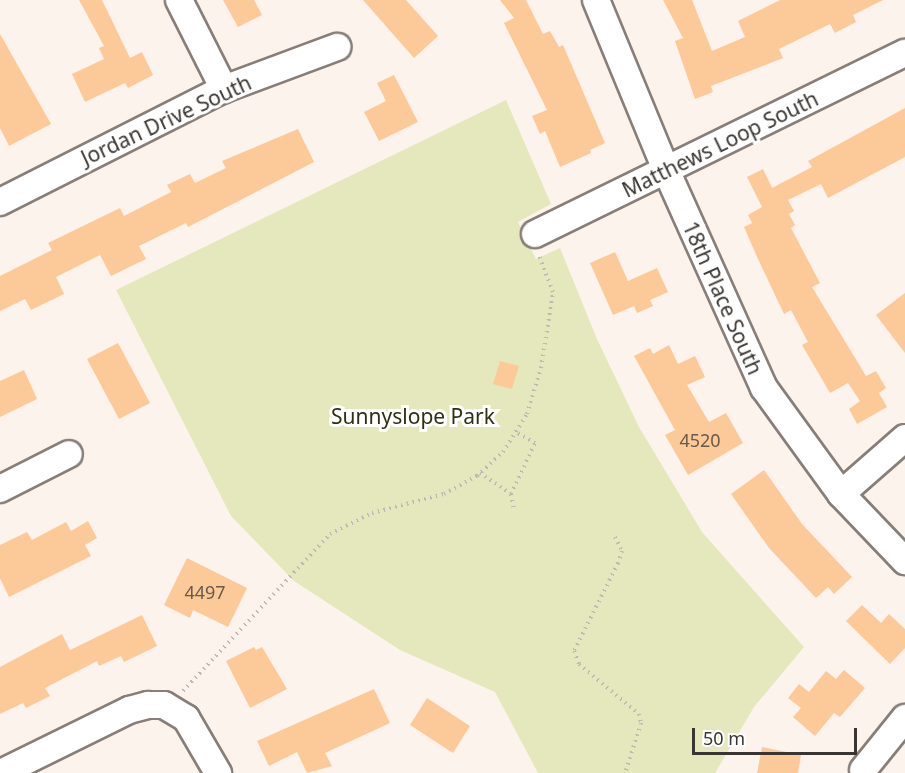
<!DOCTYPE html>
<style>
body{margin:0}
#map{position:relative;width:905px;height:773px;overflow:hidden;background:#fcf3ec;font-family:"Noto Sans",sans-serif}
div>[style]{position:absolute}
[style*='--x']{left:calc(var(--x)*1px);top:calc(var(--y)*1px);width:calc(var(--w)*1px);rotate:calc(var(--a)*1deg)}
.green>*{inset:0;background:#e5e8bd}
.building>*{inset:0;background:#fcc998}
.path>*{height:4px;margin-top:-2px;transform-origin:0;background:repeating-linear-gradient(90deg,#c0b9b3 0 1.5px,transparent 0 6px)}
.roads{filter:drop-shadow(2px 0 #877e79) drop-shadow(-2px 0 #877e79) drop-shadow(0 2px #877e79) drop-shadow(0 -2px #877e79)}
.street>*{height:26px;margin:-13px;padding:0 13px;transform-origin:13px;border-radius:13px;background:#fff}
span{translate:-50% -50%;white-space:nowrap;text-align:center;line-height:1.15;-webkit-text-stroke:6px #fff;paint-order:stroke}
.number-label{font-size:18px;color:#695a4c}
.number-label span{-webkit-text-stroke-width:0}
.street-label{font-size:21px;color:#383532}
.park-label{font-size:21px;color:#2f3013}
.scale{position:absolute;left:692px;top:728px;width:165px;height:27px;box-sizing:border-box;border:3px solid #383532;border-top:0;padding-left:8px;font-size:18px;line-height:21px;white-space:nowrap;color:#383532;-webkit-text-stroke:4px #fff;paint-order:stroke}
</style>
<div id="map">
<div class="green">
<i style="clip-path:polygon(506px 100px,551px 204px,518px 222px,536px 259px,560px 248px,597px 339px,639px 427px,702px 532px,804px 647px,754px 707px,715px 773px,538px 773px,495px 692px,400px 650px,294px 581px,231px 516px,116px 290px)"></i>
</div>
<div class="building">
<i style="clip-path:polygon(79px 0,102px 0,130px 58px,142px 52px,153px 75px,128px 88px,125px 83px,85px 102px,72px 74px,104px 59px,99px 48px,104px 46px)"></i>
<i style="clip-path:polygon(223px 0,254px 0,262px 15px,238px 27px)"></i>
<i style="clip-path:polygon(363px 0,406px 0,438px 36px,414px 58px)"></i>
<i style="clip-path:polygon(500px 0,526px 0,543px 34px,550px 31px,559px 47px,563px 45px,605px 143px,590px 150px,591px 153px,560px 167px,545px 131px,540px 134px,532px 116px,547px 110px,504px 23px,514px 18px)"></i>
<i style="clip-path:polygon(663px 0,692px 0,712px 51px,745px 37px,738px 21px,780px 0,883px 0,853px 15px,856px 22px,835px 33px,830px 24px,779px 49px,783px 58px,711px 86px,713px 92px,695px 99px,675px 41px,683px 38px)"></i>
<i style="clip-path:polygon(0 34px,51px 124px,9px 146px,0 128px)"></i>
<i style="clip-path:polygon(394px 75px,418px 122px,379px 141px,364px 112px,386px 101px,377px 83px)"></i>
<i style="clip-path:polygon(905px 108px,905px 157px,828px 198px,821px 184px,788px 200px,794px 211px,789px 214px,795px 225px,791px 228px,820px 283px,812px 287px,866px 376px,876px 371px,886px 388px,879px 393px,887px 407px,857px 424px,849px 409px,860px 401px,848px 383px,830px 393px,802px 345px,808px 342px,791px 310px,784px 314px,758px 259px,744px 227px,752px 223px,748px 215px,762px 207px,747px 177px,763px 169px,772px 188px,812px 167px,808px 161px)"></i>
<i style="clip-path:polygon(298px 129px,314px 162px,188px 227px,186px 223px,139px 246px,146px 259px,111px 276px,100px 255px,56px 277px,64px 294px,31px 310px,25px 299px,0 311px,0 276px,52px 250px,48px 243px,120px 208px,124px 216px,171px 192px,167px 185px,190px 174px,195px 183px,226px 168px,222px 161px)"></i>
<i style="clip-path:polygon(615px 252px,628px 281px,657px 268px,668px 292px,650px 300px,653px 306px,637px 313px,634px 306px,613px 315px,590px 263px)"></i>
<i style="clip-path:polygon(905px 293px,905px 353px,876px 315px)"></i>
<i style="clip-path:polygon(118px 343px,150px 403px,119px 419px,87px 359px)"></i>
<i style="clip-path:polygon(669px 345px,678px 364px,695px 356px,705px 377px,687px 385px,709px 422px,726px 413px,743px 443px,688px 475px,665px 435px,675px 430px,634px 356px,650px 348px,653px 354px)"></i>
<i style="clip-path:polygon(500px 361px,519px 366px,512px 389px,493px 384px)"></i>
<i style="clip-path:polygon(24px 370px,37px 399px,0 417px,0 381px)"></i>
<i style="clip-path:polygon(764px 470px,802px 524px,852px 577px,834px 594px,828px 587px,816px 598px,769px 548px,731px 494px)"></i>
<i style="clip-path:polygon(88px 521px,97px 538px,85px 545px,91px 556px,9px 597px,0 578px,0 545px,27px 532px,32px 540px,66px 522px,71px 531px)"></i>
<i style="clip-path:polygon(187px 558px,247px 588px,228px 627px,193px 610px,190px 618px,164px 605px)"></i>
<i style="clip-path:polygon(862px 605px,881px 623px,889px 614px,905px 629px,905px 648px,890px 664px,846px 621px)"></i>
<i style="clip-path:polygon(142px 615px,157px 646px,124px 662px,121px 656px,99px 666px,97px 661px,45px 688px,50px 696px,26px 708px,23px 703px,0 714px,0 667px,62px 634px,70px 650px)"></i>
<i style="clip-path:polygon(254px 647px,256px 650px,262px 647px,287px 689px,250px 708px,226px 661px)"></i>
<i style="clip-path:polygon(844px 670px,865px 688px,840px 717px,834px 713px,815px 736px,793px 717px,801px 708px,788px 698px,799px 684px,809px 692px,826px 671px,836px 679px)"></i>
<i style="clip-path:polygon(374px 689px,390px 723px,325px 753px,332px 766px,307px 773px,297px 752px,269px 766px,257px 741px)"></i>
<i style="clip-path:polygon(427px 698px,470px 726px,453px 753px,410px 725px)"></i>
<i style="clip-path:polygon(762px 747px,801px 755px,798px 773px,757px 773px)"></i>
</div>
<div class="path">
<i style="--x:480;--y:473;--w:37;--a:34"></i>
<i style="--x:511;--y:494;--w:15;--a:79"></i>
<i style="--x:511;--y:494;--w:56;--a:-64.8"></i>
<i style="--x:535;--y:443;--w:22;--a:-150"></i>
<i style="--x:615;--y:537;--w:16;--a:63"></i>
<i style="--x:622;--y:551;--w:13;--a:108"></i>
<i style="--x:618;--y:563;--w:98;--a:116.6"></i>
<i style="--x:574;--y:651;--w:14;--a:69"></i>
<i style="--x:579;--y:664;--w:78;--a:39.8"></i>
<i style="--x:639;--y:714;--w:9;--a:77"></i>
<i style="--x:641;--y:723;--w:52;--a:107.7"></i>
<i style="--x:183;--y:691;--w:215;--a:-46.9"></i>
<i style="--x:330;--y:534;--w:47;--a:-26.6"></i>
<i style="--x:372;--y:513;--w:74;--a:-14.8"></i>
<i style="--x:444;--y:494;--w:38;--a:-29"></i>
<i style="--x:477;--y:476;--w:35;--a:-43"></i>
<i style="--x:503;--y:452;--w:45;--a:-57.7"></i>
<i style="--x:527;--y:414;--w:48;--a:-73.1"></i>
<i style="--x:541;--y:368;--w:77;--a:-81"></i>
<i style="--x:553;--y:292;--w:40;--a:-111"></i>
</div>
<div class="roads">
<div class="street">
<i style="--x:179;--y:0;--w:100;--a:63.2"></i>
<i style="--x:596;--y:0;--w:184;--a:67.6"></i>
<i style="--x:666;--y:170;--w:239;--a:65.8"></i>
<i style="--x:764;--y:388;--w:131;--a:54"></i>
<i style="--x:841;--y:494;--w:93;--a:46.3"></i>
<i style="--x:0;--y:202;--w:251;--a:-26.8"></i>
<i style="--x:224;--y:89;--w:121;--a:-20.4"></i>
<i style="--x:535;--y:234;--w:412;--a:-26.1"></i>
<i style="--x:0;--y:489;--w:77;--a:-26.9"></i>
<i style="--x:841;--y:494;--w:85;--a:-41.2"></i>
<i style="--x:863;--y:770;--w:67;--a:-51.1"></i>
<i style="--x:1;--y:773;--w:143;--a:-26.2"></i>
<i style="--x:129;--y:710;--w:20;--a:-15"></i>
<i style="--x:148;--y:705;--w:16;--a:0"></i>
<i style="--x:164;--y:705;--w:26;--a:31"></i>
<i style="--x:186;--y:718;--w:64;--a:59.8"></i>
</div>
</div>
<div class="number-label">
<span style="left:700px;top:440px">4520</span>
<span style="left:205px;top:592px">4497</span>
</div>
<div class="street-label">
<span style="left:166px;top:120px;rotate:-25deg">Jordan Drive South</span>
<span style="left:720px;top:144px;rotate:-26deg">Matthews Loop South</span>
<span style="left:723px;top:298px;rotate:66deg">18th Place South</span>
</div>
<div class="park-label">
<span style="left:413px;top:416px">Sunnyslope Park</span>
</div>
<div class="scale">50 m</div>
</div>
